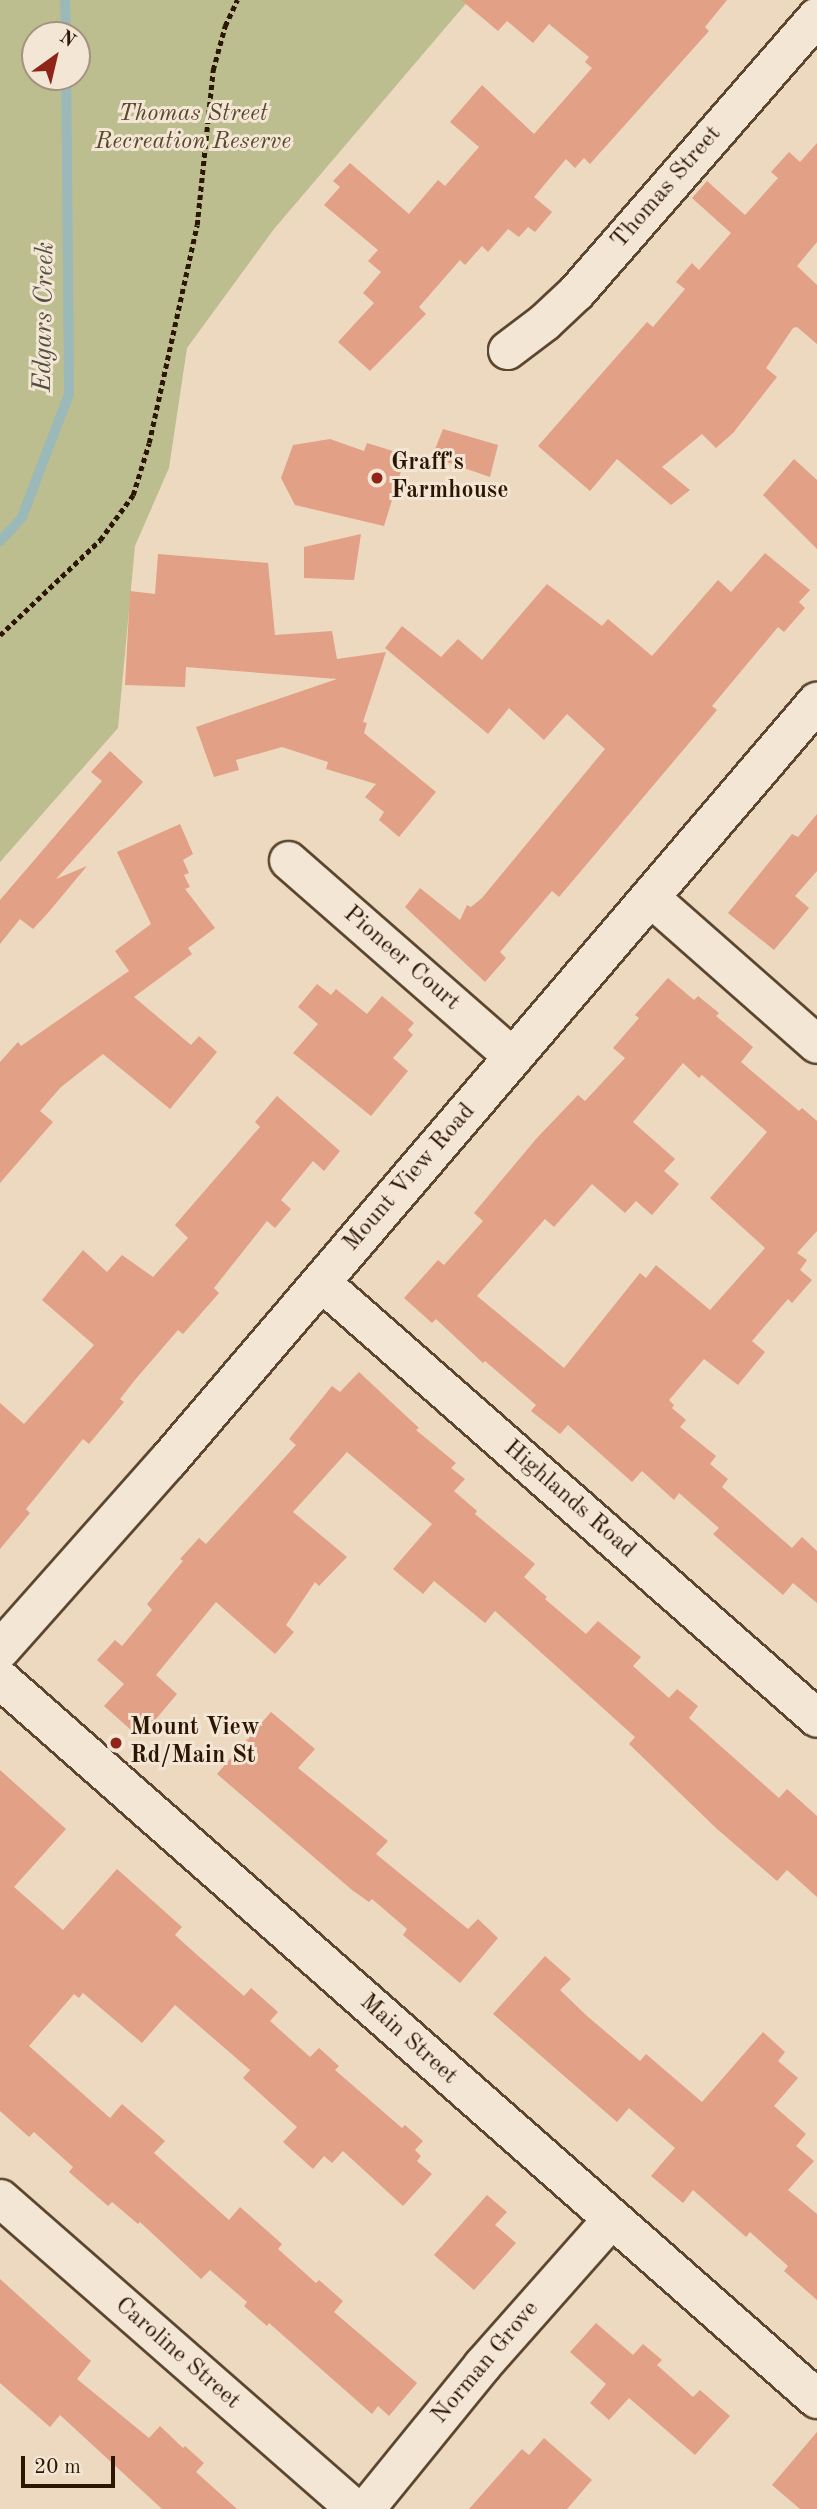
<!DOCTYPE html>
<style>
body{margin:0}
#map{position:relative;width:817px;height:2509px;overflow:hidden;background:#ecd9bf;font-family:"Old Standard TT",serif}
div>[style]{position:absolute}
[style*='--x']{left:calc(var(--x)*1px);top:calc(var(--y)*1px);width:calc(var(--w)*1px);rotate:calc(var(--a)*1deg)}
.green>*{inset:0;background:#bdbe8f}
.stream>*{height:10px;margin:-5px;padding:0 5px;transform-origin:5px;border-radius:5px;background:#9ab9b8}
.building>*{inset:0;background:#e2a086}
.path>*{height:4.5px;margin-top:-2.25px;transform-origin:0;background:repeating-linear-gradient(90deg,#2c1501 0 5px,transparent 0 8.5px)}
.roads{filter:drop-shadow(2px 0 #5c4630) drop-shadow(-2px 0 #5c4630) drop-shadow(0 2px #5c4630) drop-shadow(0 -2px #5c4630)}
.street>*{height:37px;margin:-18.5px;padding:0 18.5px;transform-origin:18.5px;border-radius:18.5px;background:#f3e6d5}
.secondary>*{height:38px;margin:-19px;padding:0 19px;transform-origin:19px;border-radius:19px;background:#f3e6d5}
.dots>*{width:19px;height:19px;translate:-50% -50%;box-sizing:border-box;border:4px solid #f3e6d5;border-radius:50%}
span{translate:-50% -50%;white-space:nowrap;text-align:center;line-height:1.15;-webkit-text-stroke:6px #f3e6d5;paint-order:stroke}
.park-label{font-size:24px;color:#58482c;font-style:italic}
.street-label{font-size:24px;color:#2c1501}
.poi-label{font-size:24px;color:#2c1501;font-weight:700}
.left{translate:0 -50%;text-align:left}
.water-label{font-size:26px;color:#524e41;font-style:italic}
.north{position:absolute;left:21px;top:21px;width:70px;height:70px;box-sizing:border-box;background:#f3e6d5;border:2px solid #a39280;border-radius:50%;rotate:34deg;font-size:19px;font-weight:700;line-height:28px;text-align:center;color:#2c1501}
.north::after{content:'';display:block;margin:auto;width:24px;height:32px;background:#8f2418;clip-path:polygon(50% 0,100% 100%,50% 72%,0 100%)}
.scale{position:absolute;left:21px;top:2456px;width:94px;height:32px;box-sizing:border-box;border:4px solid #2c1501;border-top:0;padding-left:9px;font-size:21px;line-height:24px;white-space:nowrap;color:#2c1501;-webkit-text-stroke:5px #f3e6d5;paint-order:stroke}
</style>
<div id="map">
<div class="green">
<i style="clip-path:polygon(evenodd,0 0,469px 0,274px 229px,187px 348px,169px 468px,135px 546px,118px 728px,0 862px,0 0,35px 35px,77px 35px,77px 77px,35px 77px,35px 35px)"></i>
</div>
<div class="stream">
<i style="--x:65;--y:0;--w:35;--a:88"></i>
<i style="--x:0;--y:541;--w:33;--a:-47"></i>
<i style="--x:22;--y:517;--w:132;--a:-69.1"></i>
<i style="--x:69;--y:394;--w:317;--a:-90.5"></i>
</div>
<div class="building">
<i style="clip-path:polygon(461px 0,727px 0,705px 27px,709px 31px,590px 164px,584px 158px,575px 168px,566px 159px,534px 197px,552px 212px,535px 232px,528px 227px,519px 237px,508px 229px,488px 252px,482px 246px,465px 265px,460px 260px,419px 307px,426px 314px,370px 371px,338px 342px,374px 303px,363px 293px,381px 272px,368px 261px,378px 250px,324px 205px,340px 187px,333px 181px,350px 163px,409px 214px,438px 180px,445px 186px,479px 147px,450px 122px,482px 85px,534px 134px,592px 68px,585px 62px,589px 57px,549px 24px,533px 43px,507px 21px,498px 31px)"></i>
<i style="clip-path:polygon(817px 143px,817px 242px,797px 266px,817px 285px,817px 344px,797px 327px,793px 328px,766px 368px,777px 377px,733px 433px,716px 448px,702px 434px,662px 467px,690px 490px,671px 505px,617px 459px,590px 491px,538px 446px,647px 322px,653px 327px,685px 289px,676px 282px,692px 263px,699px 270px,731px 233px,692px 198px,707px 181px,745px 215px,778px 178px,771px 172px,789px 152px,800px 162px)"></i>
<i style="clip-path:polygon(443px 429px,498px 445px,490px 477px,432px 457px)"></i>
<i style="clip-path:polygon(330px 439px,364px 451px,367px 443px,406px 455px,384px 526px,295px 505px,281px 478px,293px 445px)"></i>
<i style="clip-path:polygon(794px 459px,817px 480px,817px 549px,763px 495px)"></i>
<i style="clip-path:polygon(361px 534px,354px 580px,304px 578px,304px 547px)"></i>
<i style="clip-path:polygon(765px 553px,810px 590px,799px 602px,805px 608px,784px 632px,778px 627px,712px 706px,717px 710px,559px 897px,552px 891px,511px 939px,500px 952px,506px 958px,485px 982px,405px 907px,420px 888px,460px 920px,467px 905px,471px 907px,482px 898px,605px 749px,567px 714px,544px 740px,509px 708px,488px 734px,385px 648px,402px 626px,441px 657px,458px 639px,482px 660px,547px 584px,602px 626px,608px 619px,652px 656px,718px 580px,731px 592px)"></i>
<i style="clip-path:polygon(158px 554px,268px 563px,275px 635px,332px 631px,337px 659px,386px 652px,363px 722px,367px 723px,364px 733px,436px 792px,399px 837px,379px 820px,384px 812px,365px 797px,376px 784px,326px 769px,328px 762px,282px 747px,236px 760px,239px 770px,214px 777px,196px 727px,337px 679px,186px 667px,185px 687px,125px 685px,130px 591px,155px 594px)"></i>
<i style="clip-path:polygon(110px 751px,143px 782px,56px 879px,87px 866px,47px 914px,33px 929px,20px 919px,0 944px,0 900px,102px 781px,91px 772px)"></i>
<i style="clip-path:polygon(817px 814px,817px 871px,795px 896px,809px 908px,774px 950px,728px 913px,792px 834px,798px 837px)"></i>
<i style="clip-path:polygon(180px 824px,193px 854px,183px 860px,189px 873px,184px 875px,190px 887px,185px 889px,215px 928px,188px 948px,192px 954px,134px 997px,191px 1045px,199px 1036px,217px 1052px,170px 1109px,103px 1054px,61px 1087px,40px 1111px,53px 1122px,0 1183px,0 1062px,18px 1042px,21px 1046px,129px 971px,115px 951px,151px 924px,117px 852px)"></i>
<i style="clip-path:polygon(evenodd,668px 978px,694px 1000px,698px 996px,719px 1013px,716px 1016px,753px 1047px,741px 1062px,799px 1111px,802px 1108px,817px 1121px,817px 1231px,797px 1253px,807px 1260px,800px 1270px,812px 1280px,792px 1303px,788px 1299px,752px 1341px,765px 1352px,738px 1385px,704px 1359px,669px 1400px,674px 1405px,672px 1408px,686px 1420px,680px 1427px,716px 1456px,710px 1464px,728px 1479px,722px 1487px,792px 1548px,802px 1537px,817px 1551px,817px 1603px,793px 1583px,783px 1595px,713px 1534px,719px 1528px,679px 1493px,674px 1500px,642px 1471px,632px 1482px,568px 1425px,560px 1434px,531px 1411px,536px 1405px,485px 1361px,483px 1363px,436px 1319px,432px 1323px,404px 1298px,438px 1260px,444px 1265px,483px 1221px,474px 1213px,536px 1139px,578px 1095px,585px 1101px,625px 1058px,613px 1048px,639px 1018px,635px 1015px,668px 978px,683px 1063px,699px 1078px,702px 1075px,767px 1132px,710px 1198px,765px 1248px,710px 1310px,656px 1265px,646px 1278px,640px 1273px,564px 1368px,477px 1296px,545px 1219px,554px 1227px,592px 1184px,625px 1213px,636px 1201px,652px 1215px,679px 1184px,664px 1171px,675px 1159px,633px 1122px,683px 1063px)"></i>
<i style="clip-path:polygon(317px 984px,331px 995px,336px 989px,367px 1014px,382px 996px,414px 1023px,408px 1030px,413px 1035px,393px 1058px,408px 1071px,371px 1116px,293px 1053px,318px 1024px,298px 1007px)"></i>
<i style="clip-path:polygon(277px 1096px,340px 1151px,324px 1171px,313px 1161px,281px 1200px,291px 1209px,275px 1228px,267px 1221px,214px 1288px,219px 1293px,183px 1334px,178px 1330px,134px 1381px,120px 1399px,124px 1402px,89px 1444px,83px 1439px,26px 1509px,30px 1513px,0 1549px,0 1403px,24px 1424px,94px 1345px,42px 1300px,83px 1250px,107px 1272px,122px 1255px,153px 1277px,188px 1238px,175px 1225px,260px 1127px,255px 1122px)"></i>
<i style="clip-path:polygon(359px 1372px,419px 1428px,416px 1430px,456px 1463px,451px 1468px,465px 1479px,454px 1491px,477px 1511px,475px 1514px,535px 1564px,524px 1577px,547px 1597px,545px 1599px,586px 1634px,598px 1621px,641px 1657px,633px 1666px,669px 1698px,677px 1689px,698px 1706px,689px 1718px,779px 1798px,787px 1789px,817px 1816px,817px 1897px,787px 1870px,777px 1881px,716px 1828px,629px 1744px,635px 1737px,495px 1611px,485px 1623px,434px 1581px,423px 1594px,393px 1569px,432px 1524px,347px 1452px,293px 1512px,347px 1557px,319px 1586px,315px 1582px,286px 1625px,294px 1632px,275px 1654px,216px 1602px,156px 1675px,177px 1694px,140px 1738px,104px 1706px,124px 1684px,97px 1660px,115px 1640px,122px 1646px,152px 1610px,147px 1604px,183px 1561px,180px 1559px,199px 1538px,206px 1544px,296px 1445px,289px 1439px,332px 1386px,340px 1392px)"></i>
<i style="clip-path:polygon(271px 1712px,315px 1749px,298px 1768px,388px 1841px,376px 1854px,468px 1929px,478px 1919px,498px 1938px,460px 1983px,403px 1935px,407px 1929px,372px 1899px,369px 1902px,352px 1890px,217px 1774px)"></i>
<i style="clip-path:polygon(0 1770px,66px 1829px,14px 1887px,63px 1930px,117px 1869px,182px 1927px,175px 1935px,196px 1954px,244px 1996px,251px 1988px,278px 2012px,270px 2021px,310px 2057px,319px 2048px,339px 2066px,335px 2070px,402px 2128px,405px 2125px,423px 2141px,415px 2150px,421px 2156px,417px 2161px,432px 2174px,403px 2206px,343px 2151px,332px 2163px,324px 2156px,313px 2169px,283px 2142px,297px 2127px,243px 2078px,250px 2070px,175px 2005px,142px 2043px,83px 1993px,79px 1998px,74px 1994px,29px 2046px,110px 2118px,122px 2104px,165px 2141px,154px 2153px,229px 2220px,240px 2207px,282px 2244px,278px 2249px,316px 2283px,319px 2280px,343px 2301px,334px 2312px,417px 2383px,389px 2416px,378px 2406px,372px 2414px,269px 2323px,267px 2326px,244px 2306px,247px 2302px,210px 2270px,201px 2279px,140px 2222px,138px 2224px,112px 2202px,108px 2206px,69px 2172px,73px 2167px,34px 2132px,29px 2137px,0 2111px)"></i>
<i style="clip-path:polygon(545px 1956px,571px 1979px,560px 1990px,587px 2016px,640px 2061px,646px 2054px,702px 2102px,763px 2032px,785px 2052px,778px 2061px,798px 2078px,774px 2106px,806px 2134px,796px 2146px,814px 2161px,788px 2190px,817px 2214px,817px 2300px,784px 2271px,788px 2266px,750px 2232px,746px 2237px,693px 2190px,683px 2203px,651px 2176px,675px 2148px,629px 2108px,617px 2122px,493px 2014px)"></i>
<i style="clip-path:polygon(487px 2195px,507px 2212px,495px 2225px,516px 2243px,474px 2290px,434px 2255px)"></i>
<i style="clip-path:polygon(0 2279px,91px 2361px,77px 2379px,149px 2438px,160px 2426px,183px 2448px,185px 2446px,204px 2463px,196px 2472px,237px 2509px,162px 2509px,60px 2415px,50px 2427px,0 2383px)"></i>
<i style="clip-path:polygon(596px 2323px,633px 2355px,643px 2344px,662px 2360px,657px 2365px,693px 2397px,700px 2390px,730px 2416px,695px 2455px,629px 2398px,609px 2420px,590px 2403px,606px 2384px,570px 2352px)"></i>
<i style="clip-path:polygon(817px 2432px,817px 2509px,800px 2509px,772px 2485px)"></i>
<i style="clip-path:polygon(544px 2438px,592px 2480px,567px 2509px,469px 2509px,522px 2449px,529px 2455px)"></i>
</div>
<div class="path">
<i style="--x:0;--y:635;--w:138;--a:-43.5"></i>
<i style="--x:100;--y:540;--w:56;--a:-53.7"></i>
<i style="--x:133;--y:495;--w:54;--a:-72.9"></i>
<i style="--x:149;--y:443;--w:223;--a:-77.6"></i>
<i style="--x:197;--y:225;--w:156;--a:-84.1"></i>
<i style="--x:213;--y:70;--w:46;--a:-74.7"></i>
<i style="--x:225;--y:26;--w:29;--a:-65"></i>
</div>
<div class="roads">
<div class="street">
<i style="--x:507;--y:350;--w:46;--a:-37.1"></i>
<i style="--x:544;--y:322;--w:44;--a:-43.2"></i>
<i style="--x:576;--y:292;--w:366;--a:-48.9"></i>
<i style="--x:288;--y:860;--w:299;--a:41.2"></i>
<i style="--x:650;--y:897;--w:222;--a:41.4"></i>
<i style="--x:321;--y:1282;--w:660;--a:41.32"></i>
<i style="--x:0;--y:2198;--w:472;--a:41.2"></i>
<i style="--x:365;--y:2509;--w:186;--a:-50.9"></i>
<i style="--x:482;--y:2365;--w:195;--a:-48.5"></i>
</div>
<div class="secondary">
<i style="--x:0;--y:1650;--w:253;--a:-48.4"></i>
<i style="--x:168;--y:1461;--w:999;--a:-49.47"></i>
<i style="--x:0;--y:1679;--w:1089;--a:41.39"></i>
</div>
</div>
<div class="dots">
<i style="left:377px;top:478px;background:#8f2418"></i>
<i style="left:116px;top:1743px;background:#8f2418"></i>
</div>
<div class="park-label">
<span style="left:193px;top:129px">Thomas Street<br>Recreation Reserve</span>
</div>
<div class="street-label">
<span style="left:667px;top:188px;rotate:-49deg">Thomas Street</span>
<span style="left:401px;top:959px;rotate:41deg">Pioneer Court</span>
<span style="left:410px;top:1178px;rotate:-49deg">Mount View Road</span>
<span style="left:569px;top:1500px;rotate:41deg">Highlands Road</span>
<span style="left:408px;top:2040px;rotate:42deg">Main Street</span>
<span style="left:177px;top:2354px;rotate:41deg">Caroline Street</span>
<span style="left:486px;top:2363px;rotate:-50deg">Norman Grove</span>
</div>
<div class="poi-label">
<span class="left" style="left:391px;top:478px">Graff's<br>Farmhouse</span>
<span class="left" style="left:130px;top:1743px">Mount View<br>Rd/Main St</span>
</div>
<div class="water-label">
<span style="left:45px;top:317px;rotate:-89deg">Edgars Creek</span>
</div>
<div class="north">N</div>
<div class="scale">20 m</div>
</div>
